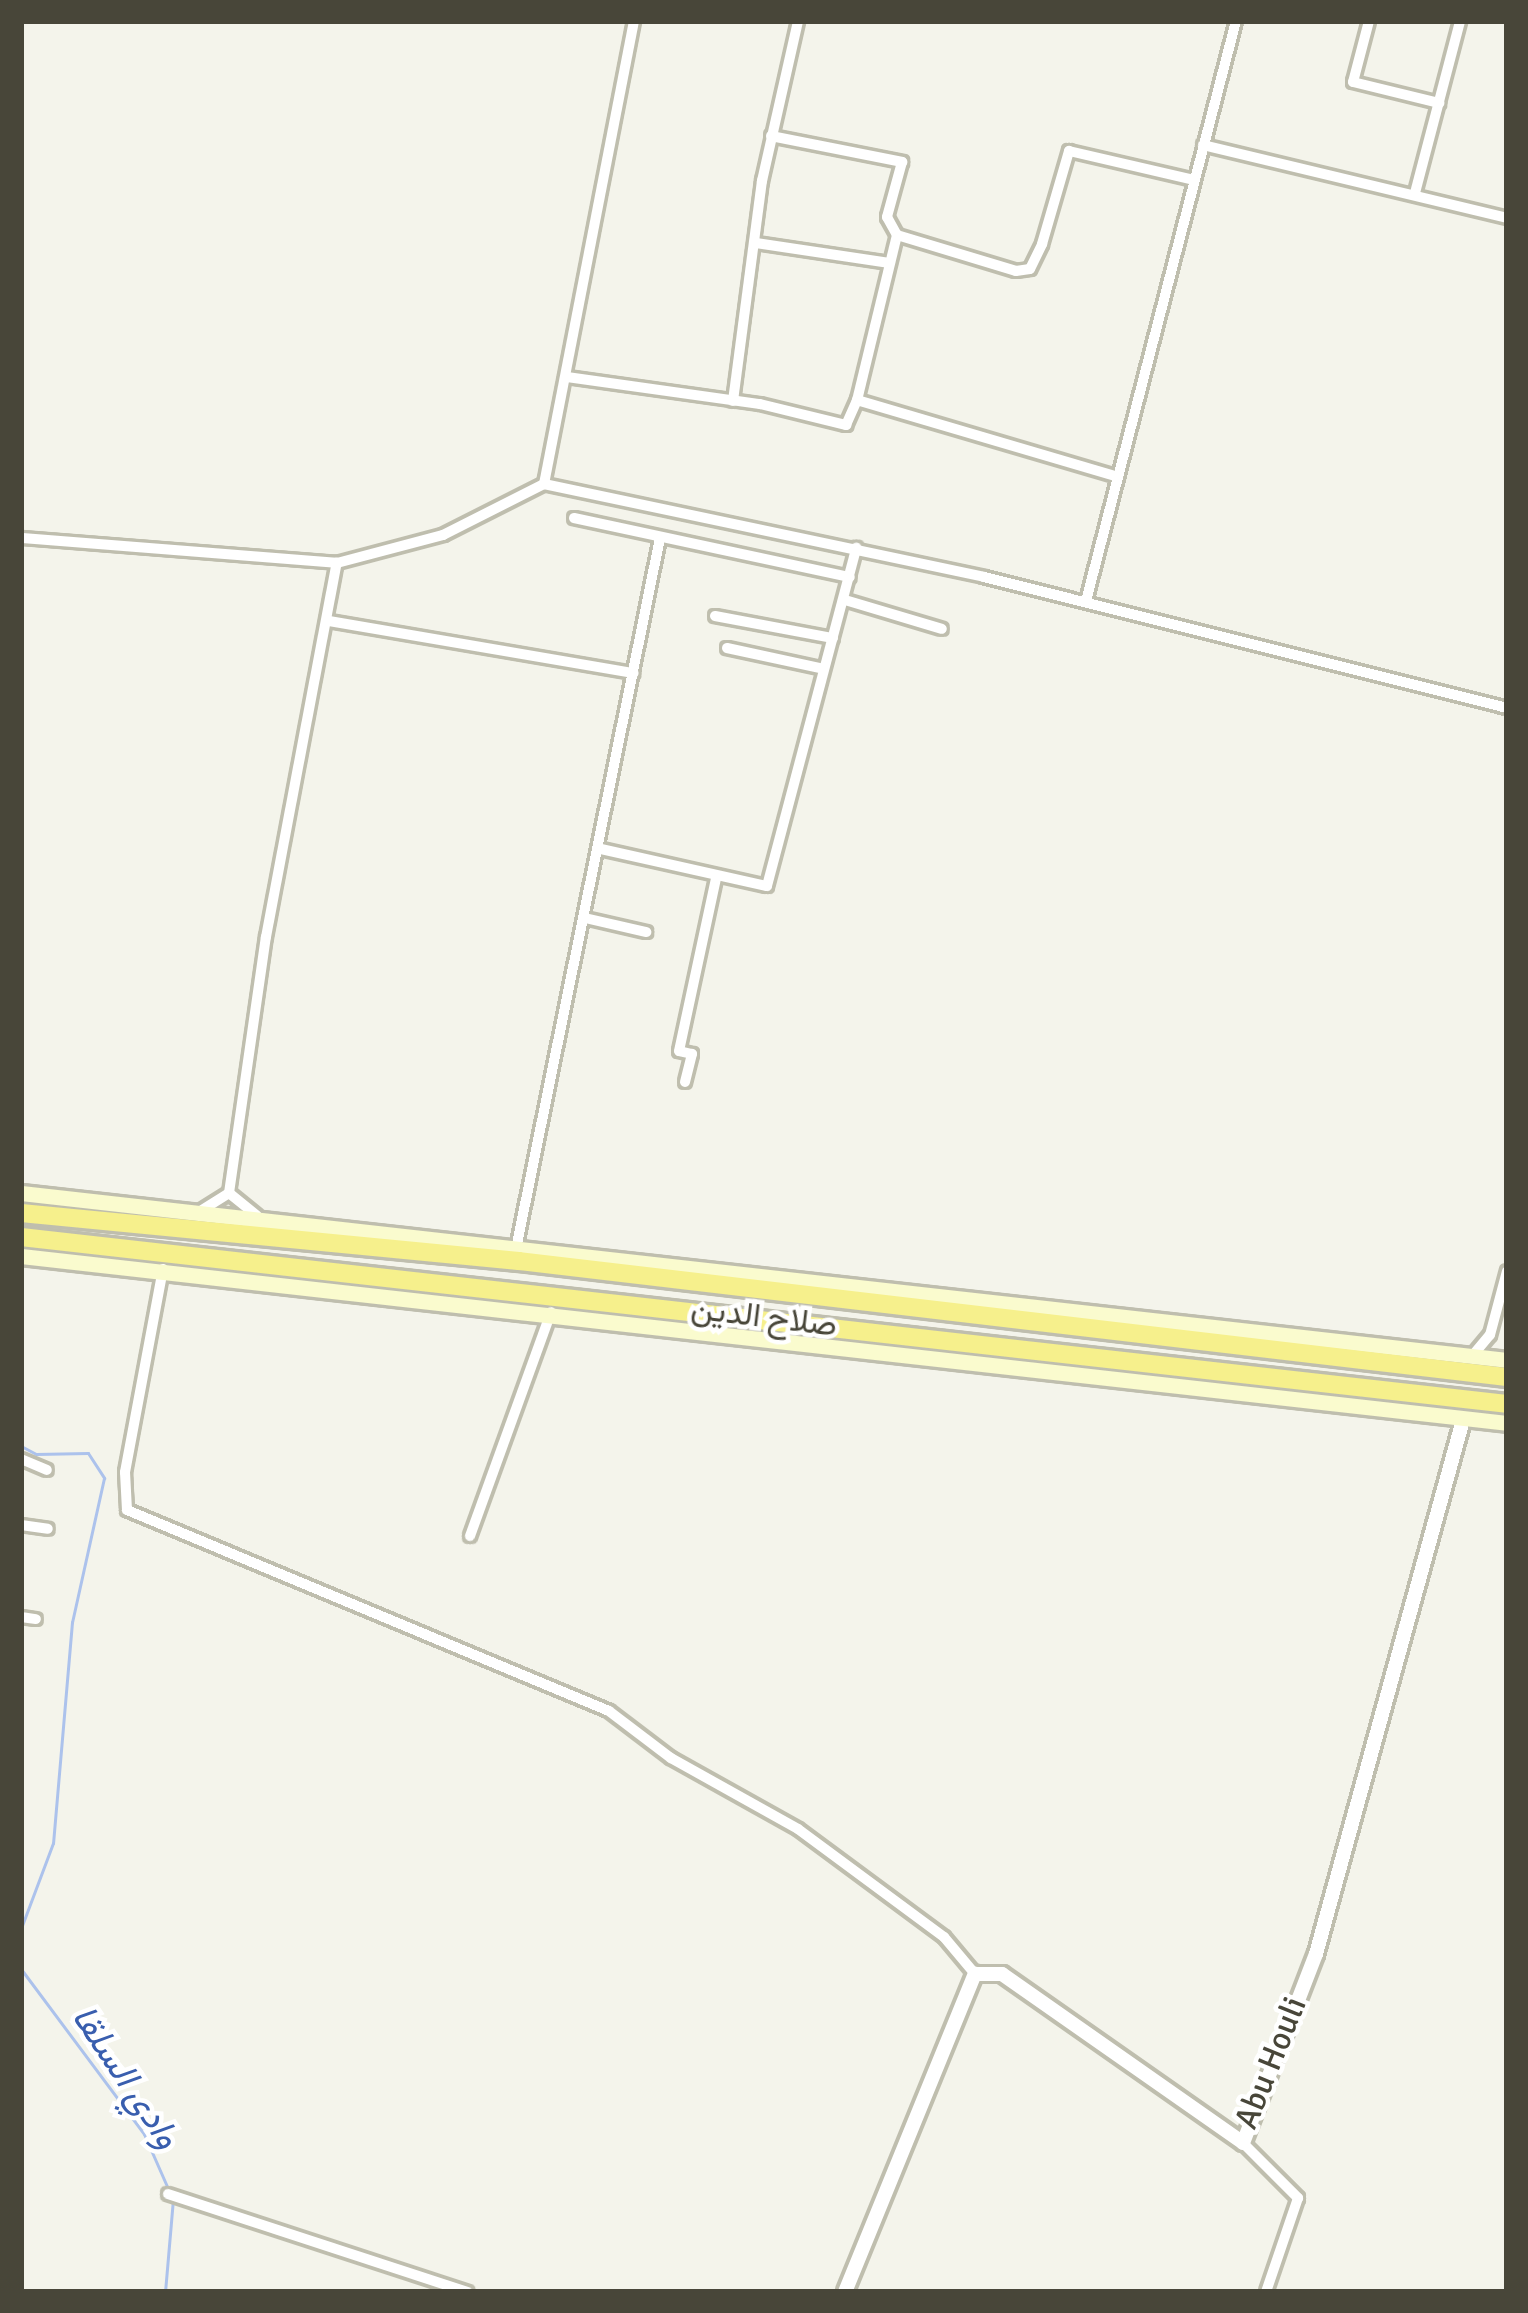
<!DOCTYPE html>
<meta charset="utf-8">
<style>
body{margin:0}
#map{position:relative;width:1528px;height:2313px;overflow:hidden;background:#f4f4eb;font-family:Signika,Vazirmatn,sans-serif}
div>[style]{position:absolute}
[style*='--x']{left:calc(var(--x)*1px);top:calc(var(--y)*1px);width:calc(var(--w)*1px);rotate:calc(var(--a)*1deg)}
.stream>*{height:3px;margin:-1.5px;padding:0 1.5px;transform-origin:1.5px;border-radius:1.5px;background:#acc2ec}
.roads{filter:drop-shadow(3px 0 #bfbeae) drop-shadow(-3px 0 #bfbeae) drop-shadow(0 3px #bfbeae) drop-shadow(0 -3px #bfbeae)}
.minor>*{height:10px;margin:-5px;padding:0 5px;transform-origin:5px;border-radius:5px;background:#fff}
.tertiary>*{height:14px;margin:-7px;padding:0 7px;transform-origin:7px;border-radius:7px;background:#fff}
.secondary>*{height:15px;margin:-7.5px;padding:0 7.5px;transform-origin:7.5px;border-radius:7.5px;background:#fafbce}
.trunk>*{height:18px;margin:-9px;padding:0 9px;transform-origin:9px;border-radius:9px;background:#f6f08c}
span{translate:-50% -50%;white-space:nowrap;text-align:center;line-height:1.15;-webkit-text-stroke:9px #fff;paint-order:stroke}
.street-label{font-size:33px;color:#484639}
.water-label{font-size:36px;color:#395eae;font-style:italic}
.frame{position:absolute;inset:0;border:24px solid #484639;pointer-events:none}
</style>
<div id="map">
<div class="stream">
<i style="--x:21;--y:1446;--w:17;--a:28"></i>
<i style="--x:36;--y:1454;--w:52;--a:-1.1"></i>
<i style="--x:88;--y:1453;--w:30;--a:57"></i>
<i style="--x:104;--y:1478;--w:148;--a:102.5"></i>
<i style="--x:72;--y:1622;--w:222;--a:94.9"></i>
<i style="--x:53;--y:1843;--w:91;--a:110.6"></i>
<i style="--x:21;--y:1969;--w:206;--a:53.3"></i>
<i style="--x:144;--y:2134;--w:62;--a:66.3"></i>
<i style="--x:165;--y:2292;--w:93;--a:-85.1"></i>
</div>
<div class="roads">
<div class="minor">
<i style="--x:1369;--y:21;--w:63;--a:104.7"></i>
<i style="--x:1353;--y:82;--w:89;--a:13.7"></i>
<i style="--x:771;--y:136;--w:134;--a:11.2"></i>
<i style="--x:902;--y:162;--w:57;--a:105.3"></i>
<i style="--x:887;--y:217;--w:21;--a:61"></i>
<i style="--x:897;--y:235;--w:170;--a:103.6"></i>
<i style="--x:1203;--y:145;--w:313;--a:13.5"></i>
<i style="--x:1415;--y:193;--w:178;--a:-75.3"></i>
<i style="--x:897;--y:235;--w:124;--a:16.8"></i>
<i style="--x:1016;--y:271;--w:14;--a:-8"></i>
<i style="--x:1030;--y:269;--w:28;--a:-64"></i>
<i style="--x:1042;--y:244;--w:97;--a:-73.8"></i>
<i style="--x:1069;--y:151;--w:129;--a:13"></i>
<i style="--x:756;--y:243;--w:135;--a:8.5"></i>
<i style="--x:567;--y:377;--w:195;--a:8"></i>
<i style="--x:760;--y:404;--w:89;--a:13.7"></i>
<i style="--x:846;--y:425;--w:27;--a:-66"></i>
<i style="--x:857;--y:400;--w:272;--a:16.4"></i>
<i style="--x:733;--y:401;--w:222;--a:-82.5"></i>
<i style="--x:762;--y:181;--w:164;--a:-77.3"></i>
<i style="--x:544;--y:484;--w:450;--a:11.9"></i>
<i style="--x:984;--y:577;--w:539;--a:14.06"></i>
<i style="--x:574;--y:518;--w:282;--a:12.1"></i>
<i style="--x:21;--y:538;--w:317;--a:4.5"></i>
<i style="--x:845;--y:600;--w:101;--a:16.6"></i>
<i style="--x:1086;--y:601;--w:599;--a:-75.5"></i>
<i style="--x:715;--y:616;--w:120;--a:10.6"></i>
<i style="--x:329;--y:621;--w:309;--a:9.7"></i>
<i style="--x:727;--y:648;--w:99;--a:12.2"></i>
<i style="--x:601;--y:849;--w:170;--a:12.6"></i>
<i style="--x:767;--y:886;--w:350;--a:-75.2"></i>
<i style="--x:585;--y:918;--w:63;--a:12.9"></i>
<i style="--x:685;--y:1082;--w:29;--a:-76"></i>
<i style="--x:692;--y:1054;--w:13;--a:-167"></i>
<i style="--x:679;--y:1051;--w:177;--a:-77.9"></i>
<i style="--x:229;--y:1193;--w:36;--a:39"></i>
<i style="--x:202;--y:1210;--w:32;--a:-32"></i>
<i style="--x:229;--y:1193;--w:259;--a:-81.8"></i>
<i style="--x:266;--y:937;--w:381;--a:-79.3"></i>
<i style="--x:337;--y:563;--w:110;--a:-14.8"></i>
<i style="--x:443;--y:535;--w:113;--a:-26.8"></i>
<i style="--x:544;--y:484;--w:472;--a:-79"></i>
<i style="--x:517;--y:1244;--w:720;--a:-78.55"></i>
<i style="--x:163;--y:1269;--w:207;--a:100.6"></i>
<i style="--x:125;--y:1472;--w:38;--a:87"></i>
<i style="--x:127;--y:1510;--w:522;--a:22.64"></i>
<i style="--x:609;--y:1711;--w:78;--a:37.2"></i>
<i style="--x:671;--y:1758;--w:145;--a:29.2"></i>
<i style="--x:798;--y:1829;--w:182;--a:36.5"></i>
<i style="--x:944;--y:1937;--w:48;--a:50"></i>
<i style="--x:1473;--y:1355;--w:26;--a:-50"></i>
<i style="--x:1490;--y:1335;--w:66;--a:-75.1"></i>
<i style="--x:21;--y:1459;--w:28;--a:23"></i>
<i style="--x:21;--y:1525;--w:27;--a:8"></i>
<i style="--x:470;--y:1536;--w:238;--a:-70.1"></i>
<i style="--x:21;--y:1617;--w:15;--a:8"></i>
<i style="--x:1243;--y:2143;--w:78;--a:45"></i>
<i style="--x:1298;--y:2198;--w:99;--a:108.8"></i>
<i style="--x:168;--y:2194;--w:315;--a:18.1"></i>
</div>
<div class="tertiary">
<i style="--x:845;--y:2292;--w:344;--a:-67.8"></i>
<i style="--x:975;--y:1974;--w:27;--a:0"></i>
<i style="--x:1002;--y:1974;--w:294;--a:35"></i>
<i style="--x:1243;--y:2143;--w:203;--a:-68.9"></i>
<i style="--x:1316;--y:1954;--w:554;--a:-74.61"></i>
</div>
<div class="secondary">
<i style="--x:21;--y:1193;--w:1495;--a:6.41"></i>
<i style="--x:21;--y:1256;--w:1495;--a:6.41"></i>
</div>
<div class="trunk">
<i style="--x:21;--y:1213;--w:500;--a:5.51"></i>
<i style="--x:519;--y:1261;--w:995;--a:6.7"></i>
<i style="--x:21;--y:1237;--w:1495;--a:6.41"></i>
</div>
</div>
<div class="street-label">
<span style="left:764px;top:1317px;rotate:7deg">صلاح الدين</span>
<span style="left:1271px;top:2063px;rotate:-68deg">Abu Houli</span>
</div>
<div class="water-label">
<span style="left:126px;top:2077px;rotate:56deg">وادي السلقا</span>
</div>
<div class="frame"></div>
</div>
